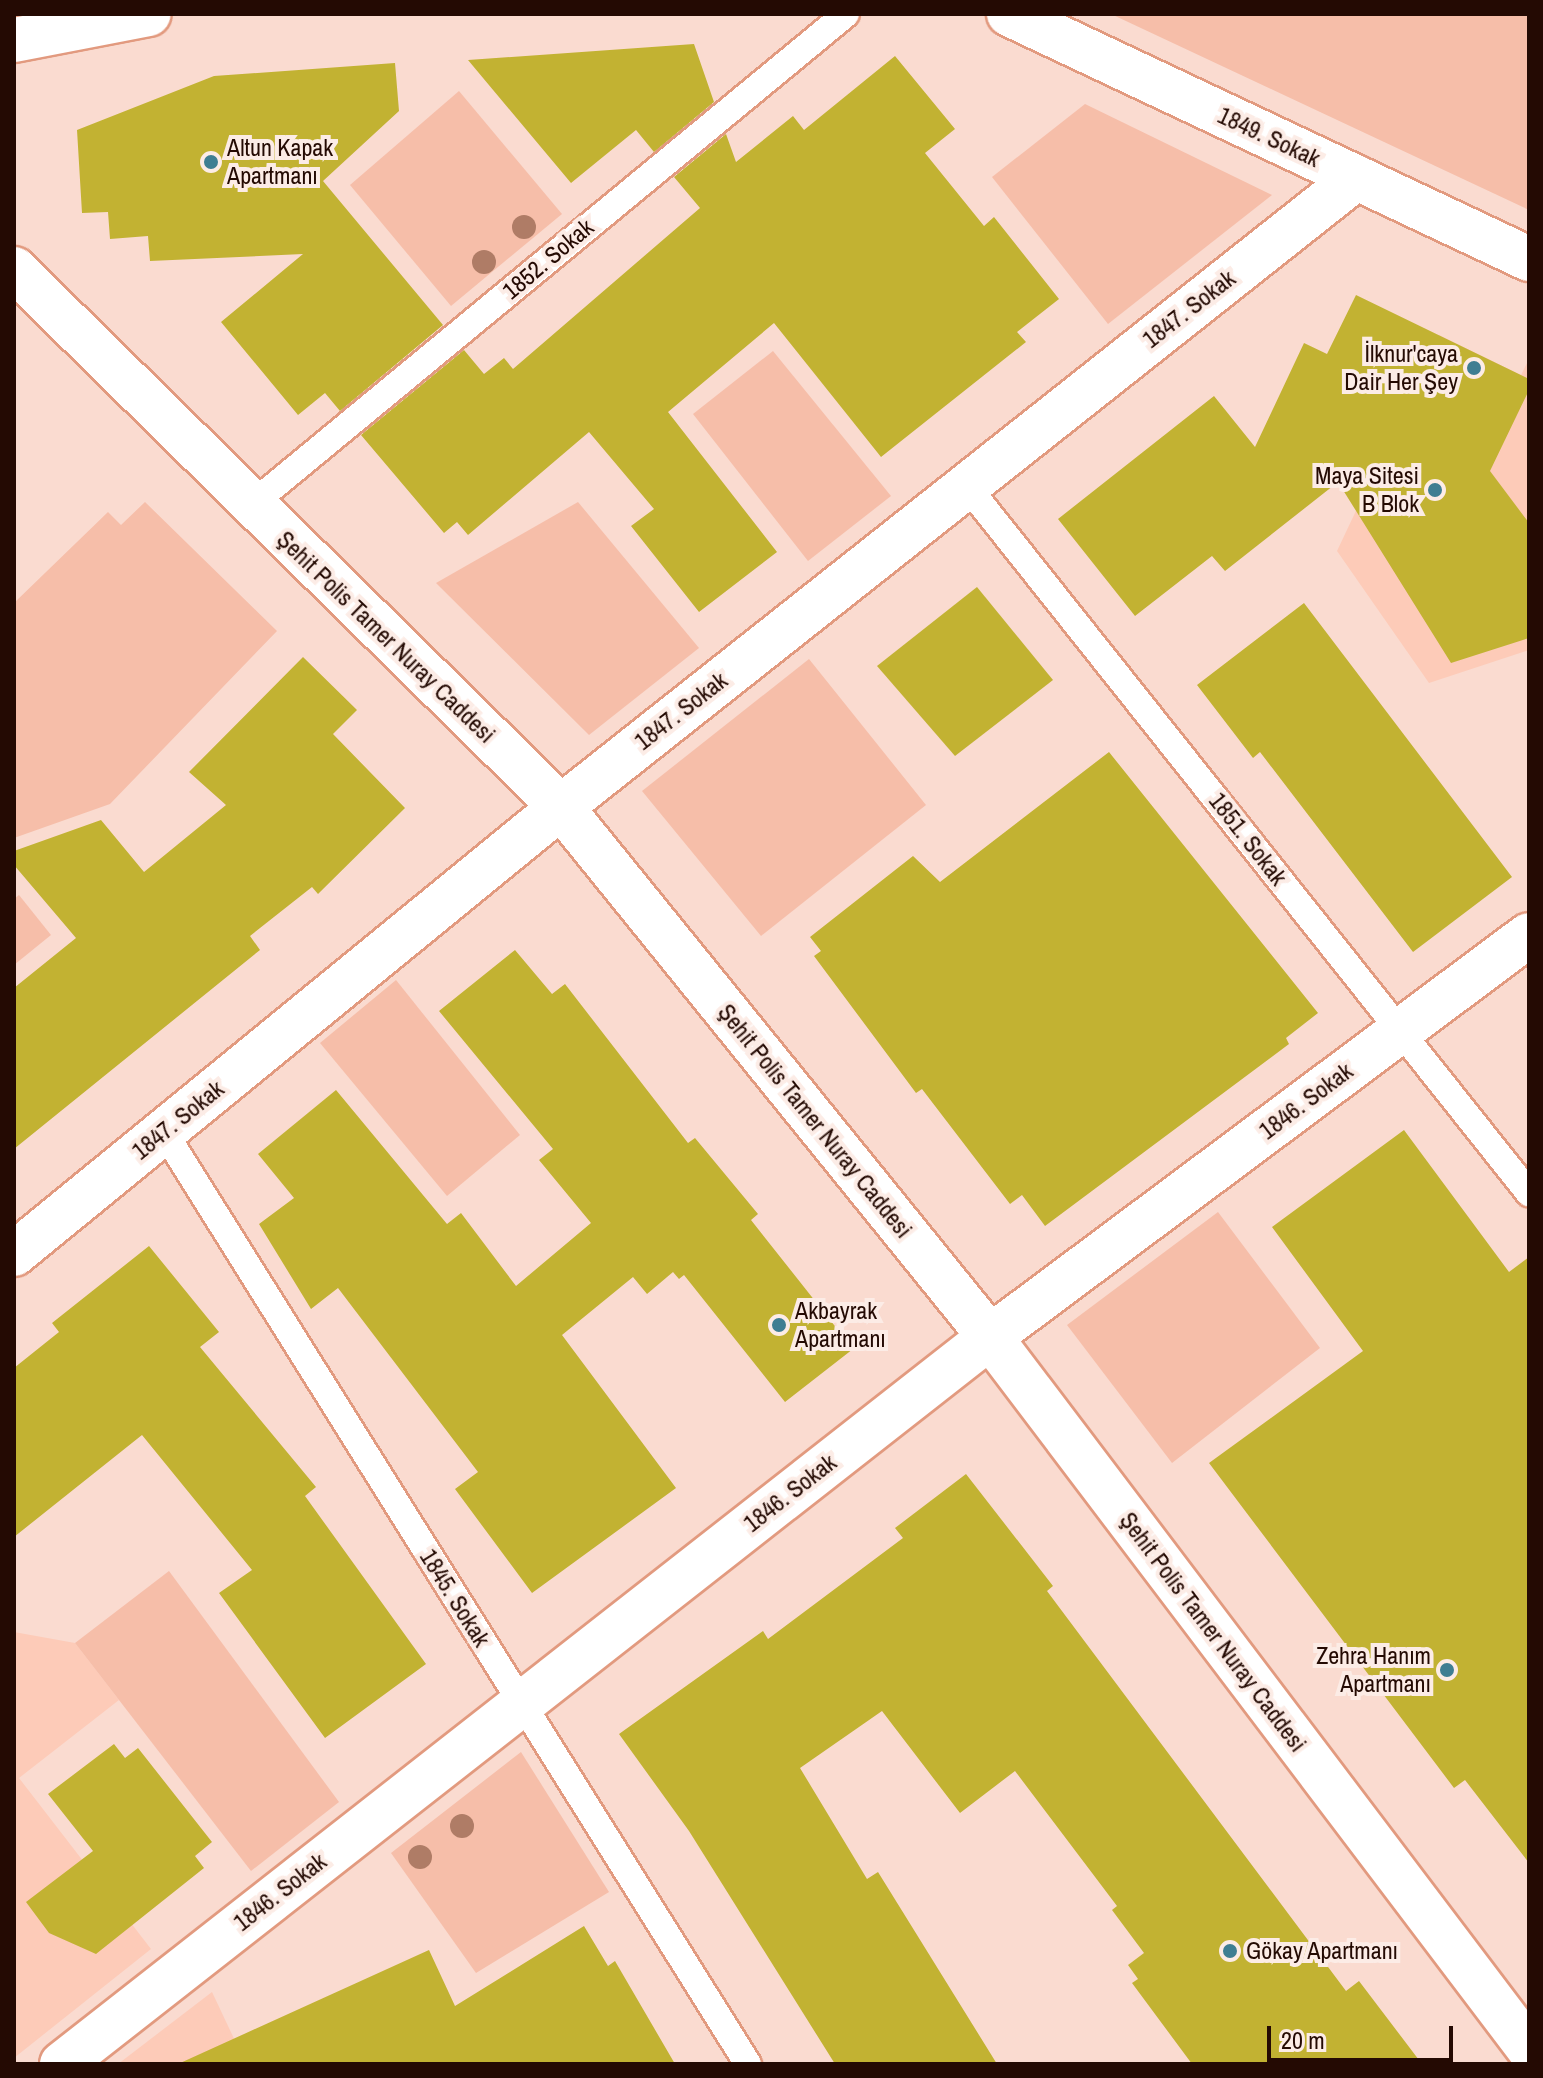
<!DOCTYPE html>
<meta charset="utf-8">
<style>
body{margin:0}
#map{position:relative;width:1543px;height:2078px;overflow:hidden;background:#fadbd0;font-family:"Archivo Narrow",sans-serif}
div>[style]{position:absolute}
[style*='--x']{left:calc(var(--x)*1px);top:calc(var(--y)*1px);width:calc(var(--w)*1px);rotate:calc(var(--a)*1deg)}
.built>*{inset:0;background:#fdcbb8}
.green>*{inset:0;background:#f6bea9}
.building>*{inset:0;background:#c2b232}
.roads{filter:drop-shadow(2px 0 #e29a7f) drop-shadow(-2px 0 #e29a7f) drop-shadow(0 2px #e29a7f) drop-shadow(0 -2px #e29a7f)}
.lane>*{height:26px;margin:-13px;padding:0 13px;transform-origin:13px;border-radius:13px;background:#fff}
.street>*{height:44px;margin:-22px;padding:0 22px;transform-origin:22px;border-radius:22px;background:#fff}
.trees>*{width:24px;height:24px;margin:-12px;border-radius:50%;background:#af7c66}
.dots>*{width:22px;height:22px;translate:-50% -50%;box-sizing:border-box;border:4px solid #fcece6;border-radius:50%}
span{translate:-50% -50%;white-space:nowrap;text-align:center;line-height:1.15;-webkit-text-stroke:8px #fcece6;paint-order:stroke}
.street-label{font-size:24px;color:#240a03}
.poi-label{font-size:24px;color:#240a03}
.left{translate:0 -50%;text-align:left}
.right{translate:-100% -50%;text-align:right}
.frame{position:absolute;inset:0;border:16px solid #240a03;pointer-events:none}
.scale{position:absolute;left:1267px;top:2026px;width:186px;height:36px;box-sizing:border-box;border:4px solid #240a03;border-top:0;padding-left:10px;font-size:24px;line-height:28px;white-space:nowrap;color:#240a03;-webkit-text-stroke:6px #fcece6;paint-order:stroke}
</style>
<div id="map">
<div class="built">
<i style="clip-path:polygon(1439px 335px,1521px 375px,1529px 359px,1529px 650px,1429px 683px,1337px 551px)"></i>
<i style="clip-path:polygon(14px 1632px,75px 1643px,119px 1700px,19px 1778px,151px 1949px,14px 2058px)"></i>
<i style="clip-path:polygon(212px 1992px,246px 2064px,118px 2064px)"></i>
</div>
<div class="green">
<i style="clip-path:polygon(1111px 14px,1529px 14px,1529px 210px,1335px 119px)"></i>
<i style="clip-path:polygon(459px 91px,562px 214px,451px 306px,350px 185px)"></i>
<i style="clip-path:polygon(1085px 104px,1272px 195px,1108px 324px,992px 177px)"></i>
<i style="clip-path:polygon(773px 351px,891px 496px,808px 561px,693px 414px)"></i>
<i style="clip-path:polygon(145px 502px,277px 631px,110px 804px,14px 838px,14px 603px,108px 512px,121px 525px)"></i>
<i style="clip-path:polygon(578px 502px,699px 648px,589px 735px,436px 583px)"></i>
<i style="clip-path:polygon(809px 659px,926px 805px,761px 936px,642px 791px)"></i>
<i style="clip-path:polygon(19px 895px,51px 935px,14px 965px,14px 899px)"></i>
<i style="clip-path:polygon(396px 980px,520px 1135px,447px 1196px,320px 1043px)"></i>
<i style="clip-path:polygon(1218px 1212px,1320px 1348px,1172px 1463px,1067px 1325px)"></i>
<i style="clip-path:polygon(169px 1571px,339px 1802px,251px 1871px,75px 1643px)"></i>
<i style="clip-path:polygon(521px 1752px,609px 1892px,476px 1973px,391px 1853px)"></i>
</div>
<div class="building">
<i style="clip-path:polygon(694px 44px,714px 102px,654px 152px,636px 130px,571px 183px,468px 60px)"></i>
<i style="clip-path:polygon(895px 56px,955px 129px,925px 153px,984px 226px,994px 217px,1059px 299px,1017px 332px,1026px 342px,881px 457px,774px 323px,668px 412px,777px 552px,699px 612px,631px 526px,654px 509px,589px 432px,468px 535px,457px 522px,444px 533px,361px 435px,464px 350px,484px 374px,504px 358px,513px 369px,700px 208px,674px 177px,726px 134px,736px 162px,793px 116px,804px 130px)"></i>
<i style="clip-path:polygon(395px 63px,399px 111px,323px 181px,443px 325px,340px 411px,325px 393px,298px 415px,221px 322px,303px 254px,150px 261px,148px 236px,110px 239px,108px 212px,82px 213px,77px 130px,214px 76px)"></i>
<i style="clip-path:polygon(1356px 295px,1529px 379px,1529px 390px,1490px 471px,1529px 523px,1529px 638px,1451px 663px,1338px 482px,1225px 571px,1212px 556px,1135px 616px,1058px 519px,1214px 396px,1255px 447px,1304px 343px,1327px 354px)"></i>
<i style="clip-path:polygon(977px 587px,1053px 680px,955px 756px,877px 666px)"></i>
<i style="clip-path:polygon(1304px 603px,1512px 877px,1413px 952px,1260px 752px,1253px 758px,1197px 685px)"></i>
<i style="clip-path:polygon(303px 657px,357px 710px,333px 734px,405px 808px,318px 894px,312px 887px,250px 936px,260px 950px,14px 1149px,14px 988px,76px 938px,14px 865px,14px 851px,101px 820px,144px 872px,226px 805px,189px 772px)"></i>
<i style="clip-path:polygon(1109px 752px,1318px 1013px,1286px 1038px,1289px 1044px,1045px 1226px,1022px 1195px,1010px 1204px,922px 1089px,916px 1093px,814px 956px,821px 951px,810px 937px,913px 856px,940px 882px)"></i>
<i style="clip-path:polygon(515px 950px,552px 994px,565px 984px,688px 1143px,695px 1138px,758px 1214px,751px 1220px,853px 1349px,785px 1402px,684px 1275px,679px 1279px,673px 1272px,647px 1294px,633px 1277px,562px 1335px,676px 1488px,532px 1593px,455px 1489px,478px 1472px,338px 1288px,311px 1309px,259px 1224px,294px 1198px,258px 1154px,336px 1090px,447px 1224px,461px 1213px,516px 1286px,591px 1223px,539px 1160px,553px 1149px,439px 1011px)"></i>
<i style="clip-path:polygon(1404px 1130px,1509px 1272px,1529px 1257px,1529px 1863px,1465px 1780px,1454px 1788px,1209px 1463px,1363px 1351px,1272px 1227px)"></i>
<i style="clip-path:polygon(149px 1246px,219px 1332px,200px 1347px,316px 1487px,305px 1496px,426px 1664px,325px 1738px,219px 1593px,252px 1570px,142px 1435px,14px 1537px,14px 1368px,59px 1332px,52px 1323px)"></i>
<i style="clip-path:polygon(966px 1474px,1053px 1586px,1047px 1591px,1346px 1991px,1359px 1981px,1422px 2064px,1192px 2064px,1132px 1983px,1138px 1979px,1128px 1965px,1144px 1953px,1112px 1910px,1117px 1906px,1015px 1771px,960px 1813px,882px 1711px,800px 1768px,867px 1879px,878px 1872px,997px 2064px,835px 2064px,689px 1831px,619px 1734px,763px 1631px,768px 1639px,903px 1538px,895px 1528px)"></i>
<i style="clip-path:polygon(114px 1744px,125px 1758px,138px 1748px,212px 1842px,195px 1856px,204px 1868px,96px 1954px,49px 1933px,26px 1902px,93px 1851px,48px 1794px)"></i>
<i style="clip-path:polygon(584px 1926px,608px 1966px,615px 1961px,675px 2064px,178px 2064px,429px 1950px,455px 2006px)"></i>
</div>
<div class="roads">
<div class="lane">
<i style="--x:966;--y:485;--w:905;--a:51.51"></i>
<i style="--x:251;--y:505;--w:771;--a:-39.53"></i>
<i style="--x:164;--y:1132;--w:1100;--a:57.93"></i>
</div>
<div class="street">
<i style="--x:1009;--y:14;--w:575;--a:25.23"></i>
<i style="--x:14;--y:40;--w:137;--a:-10.9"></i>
<i style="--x:14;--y:269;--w:767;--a:44.52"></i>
<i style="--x:561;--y:807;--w:682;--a:51.01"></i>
<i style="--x:990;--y:1337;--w:893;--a:52.87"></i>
<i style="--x:14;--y:1254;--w:706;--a:-39.26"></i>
<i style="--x:561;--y:807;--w:1014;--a:-38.35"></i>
<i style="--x:62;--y:2064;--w:1179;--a:-38.08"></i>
<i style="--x:990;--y:1337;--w:672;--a:-36.72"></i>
</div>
</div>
<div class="trees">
<i style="left:524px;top:227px"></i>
<i style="left:484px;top:262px"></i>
<i style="left:462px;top:1826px"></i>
<i style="left:420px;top:1857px"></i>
</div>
<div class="dots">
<i style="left:211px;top:162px;background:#3f7e92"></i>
<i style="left:1474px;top:368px;background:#3f7e92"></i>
<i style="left:1435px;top:490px;background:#3f7e92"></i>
<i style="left:779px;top:1325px;background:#3f7e92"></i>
<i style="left:1447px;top:1670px;background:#3f7e92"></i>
<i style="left:1230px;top:1951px;background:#3f7e92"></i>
</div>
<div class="street-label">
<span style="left:1269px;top:137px;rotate:25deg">1849. Sokak</span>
<span style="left:548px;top:259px;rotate:-40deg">1852. Sokak</span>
<span style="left:1189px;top:309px;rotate:-38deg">1847. Sokak</span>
<span style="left:386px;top:637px;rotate:44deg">Şehit Polis Tamer Nuray Caddesi</span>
<span style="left:681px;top:711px;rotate:-38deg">1847. Sokak</span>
<span style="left:1248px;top:839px;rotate:52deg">1851. Sokak</span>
<span style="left:1306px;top:1101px;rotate:-37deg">1846. Sokak</span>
<span style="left:178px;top:1120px;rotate:-39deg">1847. Sokak</span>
<span style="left:815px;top:1121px;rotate:51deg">Şehit Polis Tamer Nuray Caddesi</span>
<span style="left:790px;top:1493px;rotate:-38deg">1846. Sokak</span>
<span style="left:455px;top:1598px;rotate:58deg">1845. Sokak</span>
<span style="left:1213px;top:1632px;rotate:53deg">Şehit Polis Tamer Nuray Caddesi</span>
<span style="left:280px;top:1892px;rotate:-38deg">1846. Sokak</span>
</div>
<div class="poi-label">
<span class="left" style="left:227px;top:162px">Altun Kapak<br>Apartmanı</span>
<span class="right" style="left:1458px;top:368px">İlknur'caya<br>Dair Her Şey</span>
<span class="right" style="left:1419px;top:490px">Maya Sitesi<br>B Blok</span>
<span class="left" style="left:795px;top:1325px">Akbayrak<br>Apartmanı</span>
<span class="right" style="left:1431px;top:1670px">Zehra Hanım<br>Apartmanı</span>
<span class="left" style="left:1246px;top:1951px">Gökay Apartmanı</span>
</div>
<div class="frame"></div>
<div class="scale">20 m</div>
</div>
